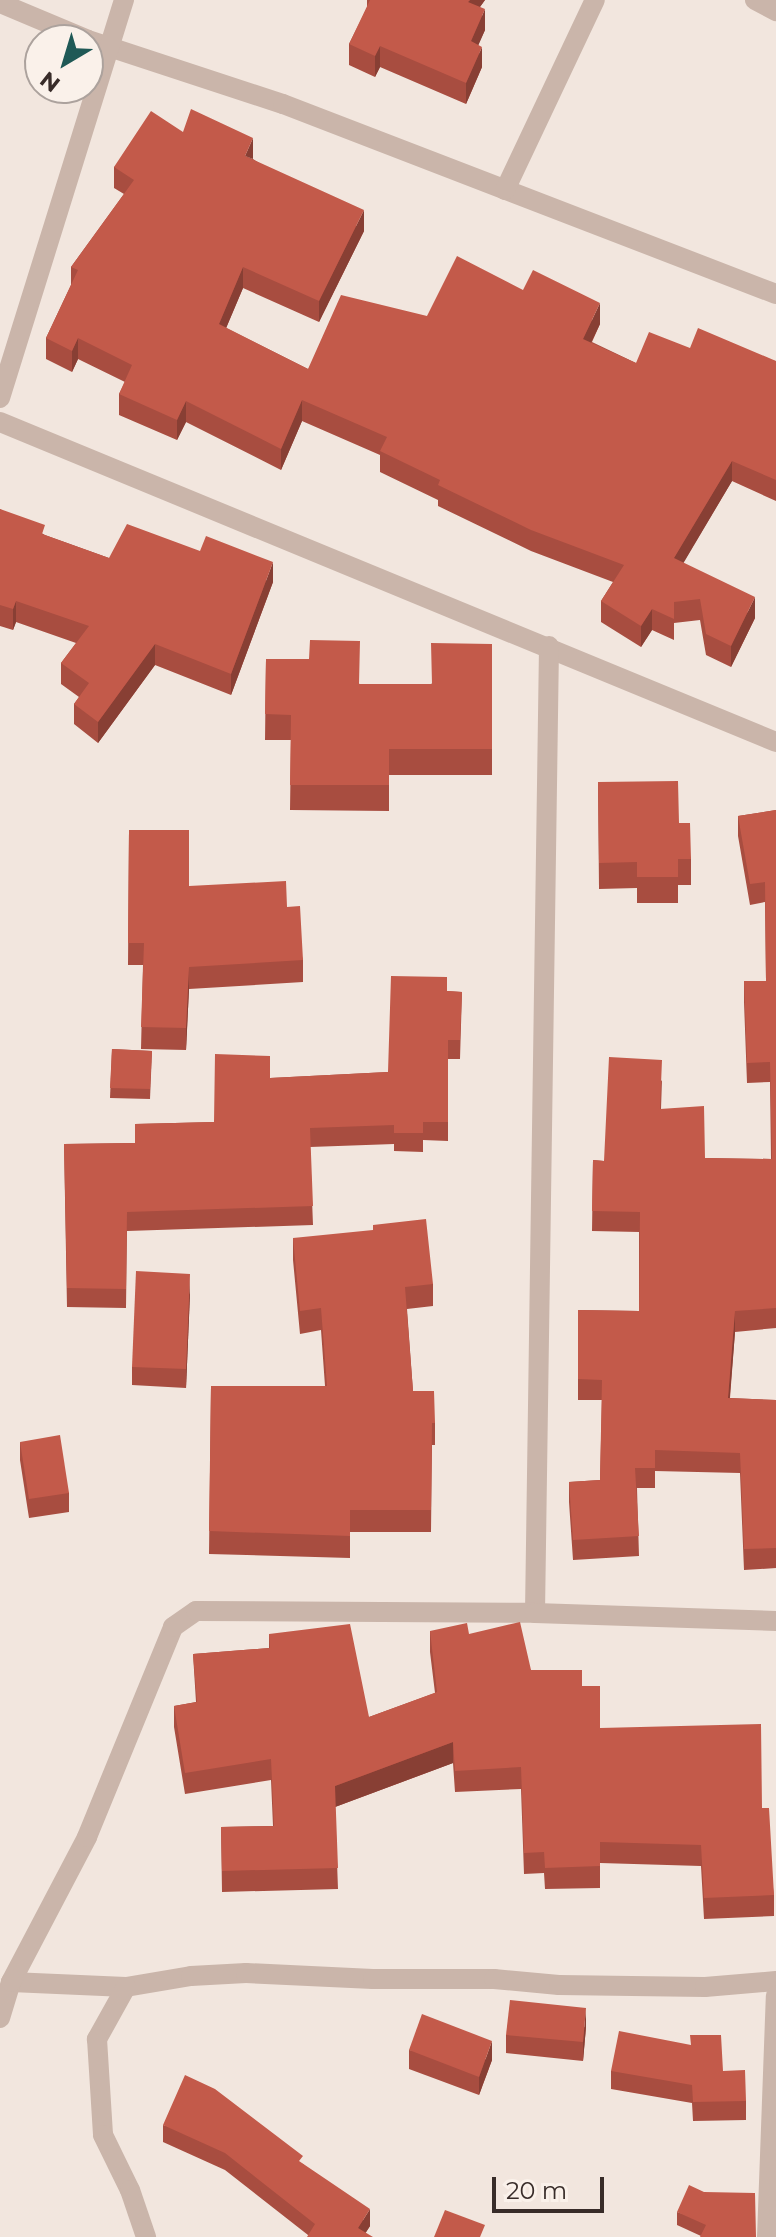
<!DOCTYPE html>
<style>
body{margin:0}
#map{position:relative;width:776px;height:2237px;overflow:hidden;background:#f2e6de;font-family:Montserrat,sans-serif}
div>[style]{position:absolute}
[style*='--x']{left:calc(var(--x)*1px);top:calc(var(--y)*1px);width:calc(var(--w)*1px);rotate:calc(var(--a)*1deg)}
.minor>*{height:20px;margin:-10px;padding:0 10px;transform-origin:10px;border-radius:10px;background:#cab5aa}
.wall>*{inset:0;background:#a84d40}
.shaded-wall>*{inset:0;background:#883f34}
.building>*{inset:0;background:#c35a4a}
span{translate:-50% -50%;white-space:nowrap;text-align:center;line-height:1.15;-webkit-text-stroke:6px #faf1ea;paint-order:stroke}
.north{position:absolute;left:24px;top:24px;width:80px;height:80px;box-sizing:border-box;background:#faf1ea;border:2px solid #aca29d;border-radius:50%;rotate:218deg;font-size:22px;font-weight:700;line-height:32px;text-align:center;color:#382c29}
.north::after{content:'';display:block;margin:auto;width:28px;height:36px;background:#1f5956;clip-path:polygon(50% 0,100% 100%,50% 72%,0 100%)}
.scale{position:absolute;left:492px;top:2177px;width:112px;height:36px;box-sizing:border-box;border:4px solid #382c29;border-top:0;padding-left:10px;font-size:24px;line-height:28px;white-space:nowrap;color:#382c29;-webkit-text-stroke:6px #faf1ea;paint-order:stroke}
</style>
<div id="map">
<div class="minor">
<i style="--x:755;--y:0;--w:24;--a:28"></i>
<i style="--x:0;--y:3;--w:95;--a:22.8"></i>
<i style="--x:88;--y:40;--w:205;--a:18.2"></i>
<i style="--x:283;--y:104;--w:528;--a:21.08"></i>
<i style="--x:505;--y:190;--w:210;--a:-64.7"></i>
<i style="--x:0;--y:398;--w:417;--a:-72.7"></i>
<i style="--x:0;--y:422;--w:839;--a:22.41"></i>
<i style="--x:535;--y:1613;--w:967;--a:-89.17"></i>
<i style="--x:11;--y:1982;--w:115;--a:2.5"></i>
<i style="--x:126;--y:1987;--w:66;--a:-9.6"></i>
<i style="--x:191;--y:1976;--w:55;--a:-3.1"></i>
<i style="--x:246;--y:1973;--w:127;--a:2.7"></i>
<i style="--x:373;--y:1979;--w:121;--a:0"></i>
<i style="--x:494;--y:1979;--w:65;--a:5.3"></i>
<i style="--x:559;--y:1985;--w:146;--a:0.8"></i>
<i style="--x:705;--y:1987;--w:71;--a:-4.8"></i>
<i style="--x:126;--y:1987;--w:60;--a:119.1"></i>
<i style="--x:97;--y:2039;--w:96;--a:86.4"></i>
<i style="--x:103;--y:2135;--w:61;--a:63.9"></i>
<i style="--x:130;--y:2190;--w:50;--a:71.2"></i>
<i style="--x:0;--y:2018;--w:38;--a:-73"></i>
<i style="--x:11;--y:1982;--w:164;--a:-62.3"></i>
<i style="--x:87;--y:1837;--w:227;--a:-67.7"></i>
<i style="--x:173;--y:1627;--w:28;--a:-35"></i>
<i style="--x:196;--y:1611;--w:339;--a:0.3"></i>
<i style="--x:535;--y:1613;--w:241;--a:1.9"></i>
<i style="--x:767;--y:2237;--w:241;--a:-87.9"></i>
</div>
<div class="wall">
<i style="clip-path:polygon(367px 0,485px 0,480px 7px,485px 30px,478px 45px,482px 67px,466px 104px,380px 67px,375px 77px,349px 65px,349px 44px,367px 8px)"></i>
<i style="clip-path:polygon(183px 132px,253px 159px,364px 231px,319px 322px,243px 288px,226px 328px,308px 369px,427px 316px,523px 290px,600px 324px,592px 342px,636px 363px,690px 348px,776px 361px,776px 501px,732px 481px,683px 563px,755px 618px,731px 667px,706px 655px,700px 620px,674px 623px,674px 640px,652px 630px,641px 647px,601px 622px,601px 601px,613px 582px,531px 551px,438px 506px,438px 500px,380px 472px,380px 455px,302px 421px,281px 470px,186px 422px,177px 440px,119px 415px,119px 394px,125px 382px,78px 359px,72px 372px,46px 359px,46px 338px,71px 285px,71px 267px,124px 194px,114px 188px,114px 167px)"></i>
<i style="clip-path:polygon(0 509px,45px 535px,109px 558px,273px 582px,231px 695px,155px 665px,98px 743px,74px 724px,74px 704px,79px 697px,61px 684px,61px 663px,76px 643px,16px 622px,13px 630px,0 626px)"></i>
<i style="clip-path:polygon(492px 644px,492px 775px,389px 775px,389px 811px,290px 810px,291px 740px,265px 740px,266px 659px,360px 684px,431px 684px)"></i>
<i style="clip-path:polygon(598px 782px,679px 823px,691px 859px,691px 885px,678px 885px,678px 903px,637px 903px,637px 888px,599px 889px)"></i>
<i style="clip-path:polygon(776px 810px,776px 1328px,735px 1332px,730px 1398px,776px 1400px,776px 1568px,744px 1570px,740px 1473px,655px 1471px,655px 1488px,637px 1488px,639px 1556px,573px 1560px,569px 1502px,569px 1482px,600px 1480px,602px 1400px,578px 1400px,578px 1310px,639px 1311px,639px 1232px,592px 1231px,593px 1160px,604px 1161px,662px 1080px,661px 1109px,705px 1158px,771px 1159px,770px 1082px,747px 1083px,744px 1002px,744px 981px,766px 981px,765px 902px,750px 905px,738px 836px,738px 816px)"></i>
<i style="clip-path:polygon(129px 830px,189px 886px,287px 907px,303px 960px,303px 982px,189px 989px,186px 1050px,141px 1049px,143px 965px,128px 965px)"></i>
<i style="clip-path:polygon(447px 991px,462px 992px,460px 1059px,448px 1059px,448px 1141px,423px 1140px,423px 1152px,394px 1151px,394px 1144px,310px 1147px,313px 1225px,127px 1231px,126px 1308px,67px 1307px,64px 1144px,135px 1143px,135px 1124px,214px 1122px,270px 1078px,388px 1072px)"></i>
<i style="clip-path:polygon(112px 1049px,152px 1051px,150px 1099px,110px 1098px)"></i>
<i style="clip-path:polygon(293px 1238px,433px 1284px,433px 1306px,407px 1309px,413px 1391px,435px 1423px,435px 1445px,432px 1445px,431px 1532px,350px 1532px,350px 1558px,209px 1554px,211px 1386px,325px 1386px,321px 1330px,300px 1334px,293px 1260px)"></i>
<i style="clip-path:polygon(190px 1293px,186px 1388px,132px 1385px,132px 1367px)"></i>
<i style="clip-path:polygon(20px 1442px,69px 1493px,69px 1512px,29px 1518px,20px 1460px)"></i>
<i style="clip-path:polygon(430px 1631px,469px 1634px,531px 1670px,582px 1686px,600px 1728px,762px 1808px,774px 1895px,774px 1916px,704px 1919px,701px 1866px,600px 1863px,600px 1888px,545px 1889px,544px 1873px,524px 1874px,521px 1789px,455px 1792px,453px 1763px,335px 1807px,338px 1889px,222px 1892px,221px 1827px,273px 1826px,271px 1780px,185px 1794px,174px 1727px,174px 1706px,196px 1702px,193px 1654px,269px 1648px,269px 1634px,369px 1717px,435px 1693px,430px 1652px)"></i>
<i style="clip-path:polygon(586px 2027px,583px 2061px,506px 2053px,506px 2035px)"></i>
<i style="clip-path:polygon(409px 2050px,492px 2060px,479px 2095px,409px 2069px)"></i>
<i style="clip-path:polygon(611px 2071px,723px 2071px,746px 2101px,746px 2120px,693px 2121px,692px 2103px,611px 2089px)"></i>
<i style="clip-path:polygon(163px 2125px,303px 2164px,370px 2226px,366px 2232px,308px 2235px,225px 2170px,163px 2142px)"></i>
<i style="clip-path:polygon(677px 2212px,756px 2237px,701px 2236px,677px 2225px)"></i>
</div>
<div class="shaded-wall">
<i style="clip-path:polygon(470px 0,485px 0,468px 23px,468px 2px)"></i>
<i style="clip-path:polygon(485px 9px,485px 30px,471px 62px,471px 41px)"></i>
<i style="clip-path:polygon(380px 46px,380px 67px,375px 77px,375px 56px)"></i>
<i style="clip-path:polygon(482px 47px,482px 67px,466px 104px,466px 83px)"></i>
<i style="clip-path:polygon(253px 138px,253px 159px,245px 156px)"></i>
<i style="clip-path:polygon(364px 210px,364px 231px,319px 322px,319px 301px)"></i>
<i style="clip-path:polygon(243px 267px,243px 288px,219px 345px,219px 324px)"></i>
<i style="clip-path:polygon(600px 303px,600px 324px,583px 359px,583px 339px)"></i>
<i style="clip-path:polygon(78px 338px,78px 359px,72px 372px,72px 351px)"></i>
<i style="clip-path:polygon(302px 400px,302px 421px,281px 470px,281px 449px)"></i>
<i style="clip-path:polygon(186px 401px,186px 422px,177px 440px,177px 420px)"></i>
<i style="clip-path:polygon(732px 461px,732px 481px,674px 579px,674px 558px)"></i>
<i style="clip-path:polygon(273px 562px,273px 582px,231px 695px,231px 674px)"></i>
<i style="clip-path:polygon(755px 597px,755px 618px,731px 667px,731px 646px)"></i>
<i style="clip-path:polygon(16px 601px,16px 622px,13px 630px,13px 609px)"></i>
<i style="clip-path:polygon(652px 609px,652px 630px,641px 647px,641px 626px)"></i>
<i style="clip-path:polygon(155px 644px,155px 665px,98px 743px,98px 722px)"></i>
<i style="clip-path:polygon(189px 967px,189px 989px,186px 1050px,186px 1028px)"></i>
<i style="clip-path:polygon(190px 1274px,190px 1293px,186px 1388px,186px 1369px)"></i>
<i style="clip-path:polygon(735px 1311px,735px 1332px,728px 1418px,728px 1398px)"></i>
<i style="clip-path:polygon(453px 1742px,453px 1763px,335px 1807px,335px 1786px)"></i>
<i style="clip-path:polygon(586px 2008px,586px 2027px,583px 2061px,583px 2042px)"></i>
<i style="clip-path:polygon(492px 2041px,492px 2060px,479px 2095px,479px 2077px)"></i>
<i style="clip-path:polygon(370px 2209px,370px 2226px,363px 2237px,358px 2228px)"></i>
</div>
<div class="building">
<i style="clip-path:polygon(370px 0,470px 0,468px 2px,485px 9px,471px 41px,482px 47px,466px 83px,380px 46px,375px 56px,349px 44px)"></i>
<i style="clip-path:polygon(191px 109px,253px 138px,245px 156px,364px 210px,319px 301px,243px 267px,219px 324px,308px 369px,341px 295px,427px 316px,457px 256px,523px 290px,533px 270px,600px 303px,583px 339px,636px 363px,649px 332px,690px 348px,698px 328px,776px 361px,776px 480px,732px 461px,674px 558px,755px 597px,731px 646px,706px 634px,700px 599px,674px 602px,674px 619px,652px 609px,641px 626px,601px 601px,624px 565px,531px 530px,438px 485px,440px 480px,380px 451px,387px 437px,302px 400px,281px 449px,186px 401px,177px 420px,119px 394px,132px 365px,78px 338px,72px 351px,46px 338px,78px 270px,71px 267px,134px 180px,114px 167px,151px 111px,183px 132px)"></i>
<i style="clip-path:polygon(0 509px,45px 525px,42px 534px,109px 558px,127px 524px,200px 551px,206px 536px,273px 562px,231px 674px,155px 644px,98px 722px,74px 704px,89px 683px,61px 663px,89px 626px,16px 601px,13px 609px,0 605px)"></i>
<i style="clip-path:polygon(310px 640px,360px 641px,359px 684px,432px 684px,431px 643px,492px 644px,492px 749px,389px 749px,389px 785px,290px 785px,291px 715px,265px 714px,266px 659px,309px 659px)"></i>
<i style="clip-path:polygon(678px 781px,679px 823px,690px 823px,691px 859px,678px 859px,678px 877px,637px 877px,637px 862px,599px 863px,598px 782px)"></i>
<i style="clip-path:polygon(776px 810px,776px 1308px,735px 1311px,728px 1398px,776px 1400px,776px 1548px,744px 1549px,740px 1453px,655px 1450px,655px 1468px,635px 1468px,639px 1536px,573px 1540px,569px 1482px,600px 1480px,602px 1380px,578px 1379px,578px 1310px,639px 1311px,640px 1212px,592px 1211px,593px 1160px,604px 1161px,609px 1057px,662px 1060px,660px 1109px,704px 1106px,705px 1158px,772px 1159px,770px 1062px,747px 1063px,744px 981px,766px 981px,765px 882px,750px 884px,738px 816px)"></i>
<i style="clip-path:polygon(129px 830px,189px 830px,189px 886px,286px 881px,287px 907px,300px 906px,303px 960px,189px 967px,186px 1028px,141px 1027px,144px 943px,128px 943px)"></i>
<i style="clip-path:polygon(391px 976px,447px 977px,447px 991px,462px 992px,460px 1040px,448px 1040px,448px 1122px,423px 1122px,423px 1133px,394px 1133px,394px 1125px,310px 1128px,313px 1206px,127px 1212px,126px 1289px,67px 1288px,64px 1144px,135px 1143px,135px 1124px,214px 1122px,215px 1054px,270px 1056px,270px 1078px,388px 1072px)"></i>
<i style="clip-path:polygon(112px 1049px,152px 1051px,150px 1089px,110px 1088px)"></i>
<i style="clip-path:polygon(426px 1219px,433px 1284px,405px 1287px,413px 1391px,434px 1391px,435px 1423px,432px 1423px,431px 1510px,350px 1510px,350px 1536px,209px 1531px,211px 1386px,327px 1386px,321px 1308px,300px 1311px,293px 1238px,373px 1230px,373px 1225px)"></i>
<i style="clip-path:polygon(136px 1271px,190px 1274px,186px 1369px,132px 1367px)"></i>
<i style="clip-path:polygon(60px 1435px,69px 1493px,29px 1499px,20px 1442px)"></i>
<i style="clip-path:polygon(520px 1622px,531px 1670px,582px 1670px,582px 1686px,600px 1686px,600px 1728px,761px 1724px,762px 1808px,769px 1808px,774px 1895px,704px 1898px,701px 1845px,600px 1842px,600px 1866px,545px 1868px,544px 1852px,524px 1853px,521px 1767px,455px 1771px,453px 1742px,335px 1786px,338px 1868px,222px 1871px,221px 1827px,274px 1826px,271px 1759px,185px 1773px,174px 1706px,197px 1702px,193px 1654px,270px 1648px,269px 1634px,350px 1624px,369px 1717px,437px 1692px,430px 1631px,467px 1623px,469px 1634px)"></i>
<i style="clip-path:polygon(510px 2000px,586px 2008px,583px 2042px,506px 2035px)"></i>
<i style="clip-path:polygon(422px 2014px,492px 2041px,479px 2077px,409px 2050px)"></i>
<i style="clip-path:polygon(619px 2031px,691px 2045px,690px 2035px,721px 2035px,723px 2071px,745px 2070px,746px 2101px,693px 2102px,692px 2085px,611px 2071px)"></i>
<i style="clip-path:polygon(185px 2075px,215px 2089px,303px 2156px,299px 2161px,370px 2209px,358px 2228px,373px 2237px,307px 2237px,315px 2224px,225px 2153px,163px 2125px)"></i>
<i style="clip-path:polygon(689px 2185px,704px 2192px,755px 2193px,756px 2237px,700px 2237px,706px 2225px,677px 2212px)"></i>
<i style="clip-path:polygon(445px 2210px,485px 2225px,480px 2237px,434px 2237px)"></i>
</div>
<div class="north">N</div>
<div class="scale">20 m</div>
</div>
